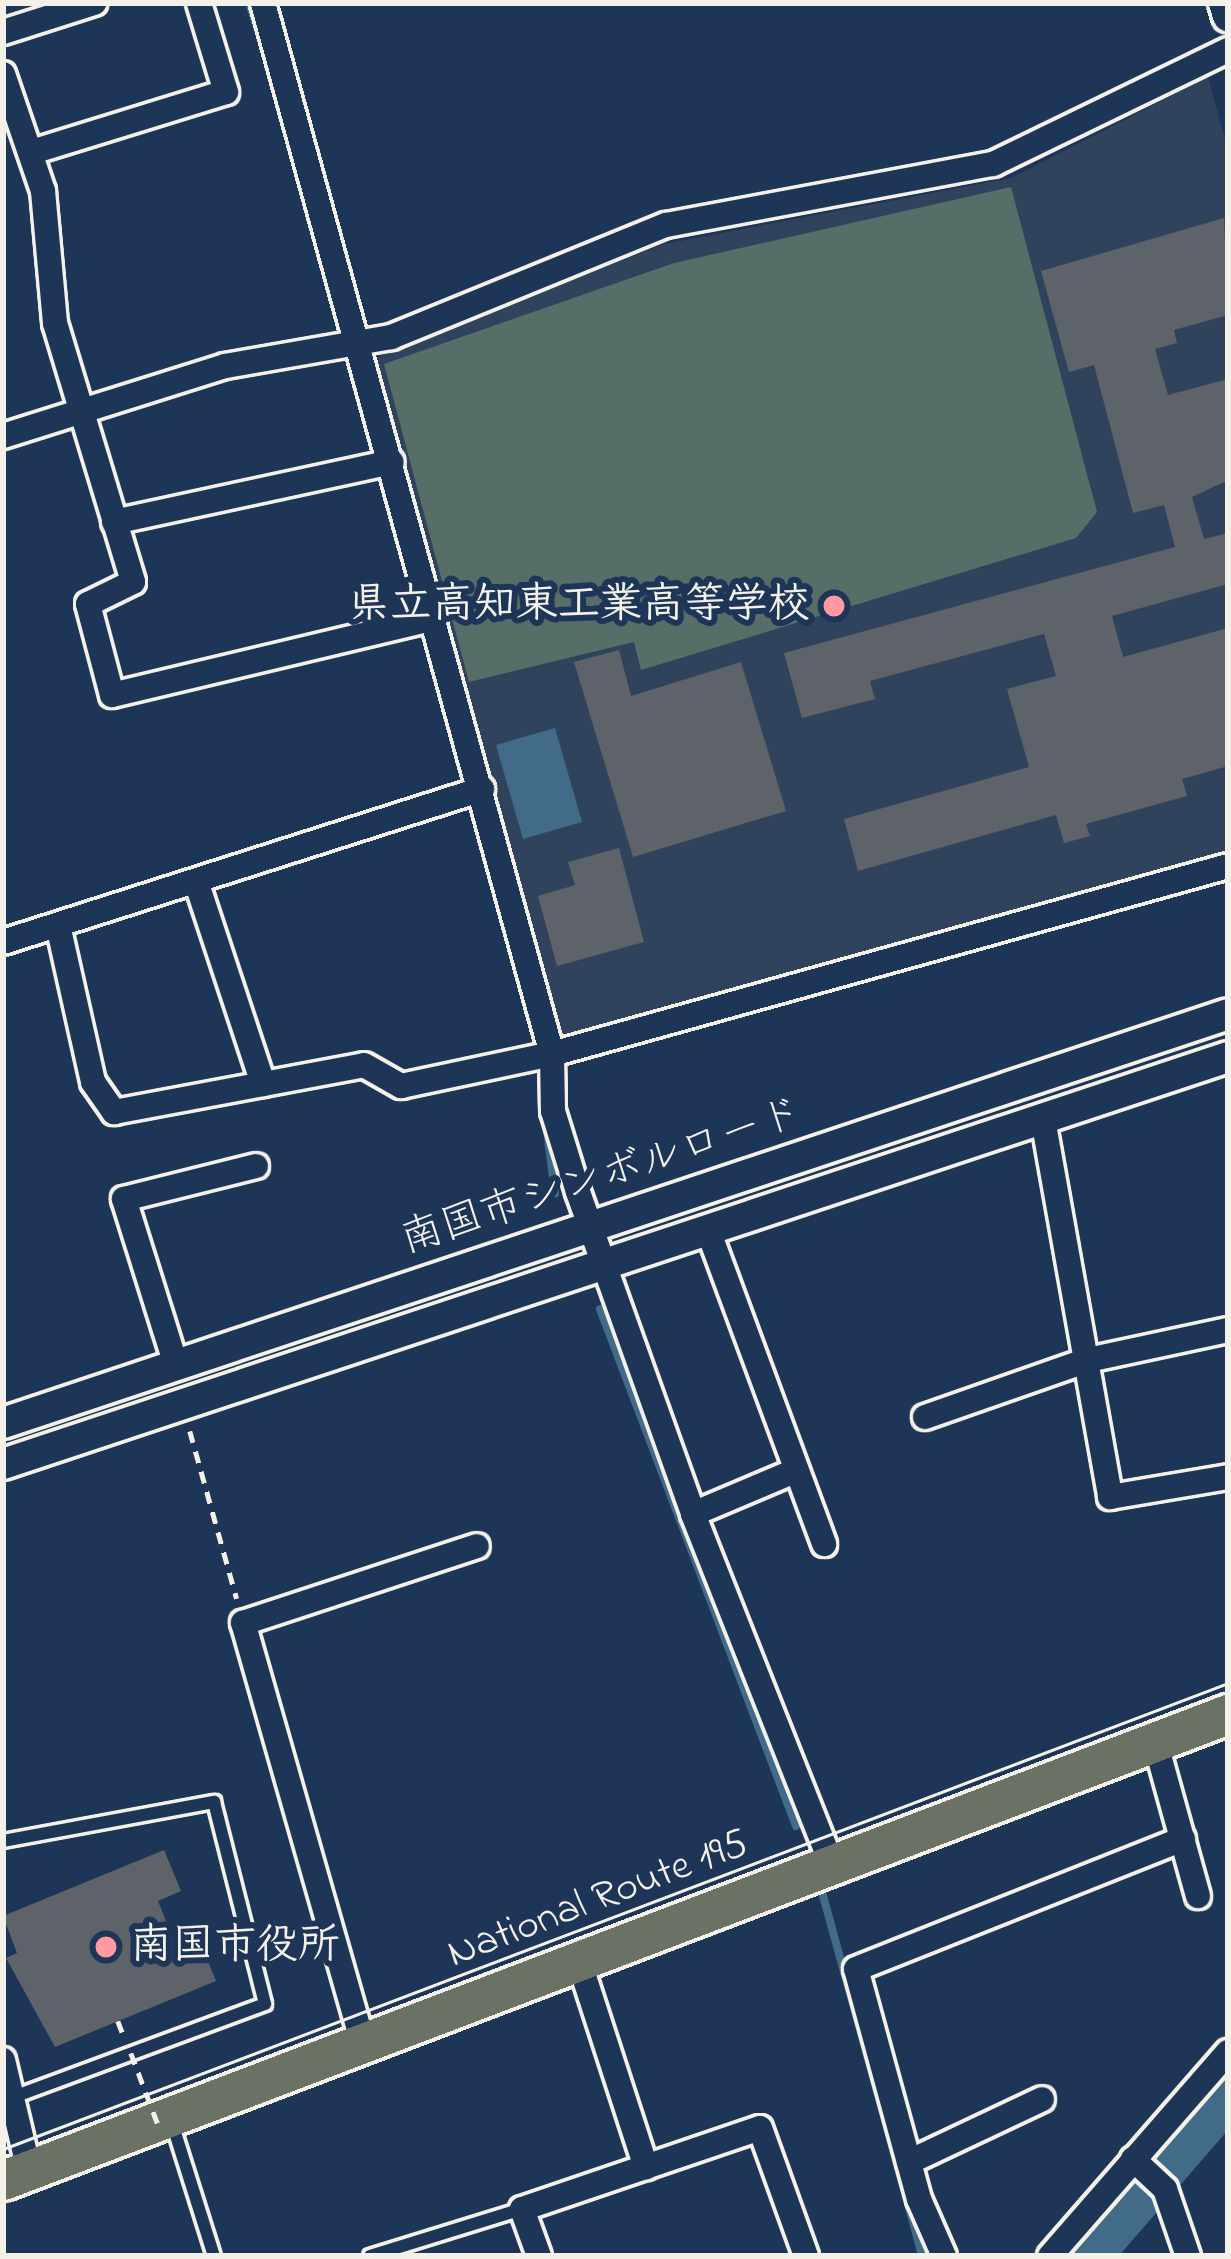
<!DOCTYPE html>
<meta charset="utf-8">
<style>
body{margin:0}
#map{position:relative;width:1231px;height:2259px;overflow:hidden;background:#1d3557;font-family:"Indie Flower","Klee One",sans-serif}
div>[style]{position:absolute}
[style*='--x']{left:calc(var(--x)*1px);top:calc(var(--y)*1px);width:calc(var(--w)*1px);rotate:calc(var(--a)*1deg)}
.built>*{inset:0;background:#30435c}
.green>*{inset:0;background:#576d68}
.water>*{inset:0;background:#416b88}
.stream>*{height:8px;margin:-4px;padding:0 4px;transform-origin:4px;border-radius:4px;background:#416b88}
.river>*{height:48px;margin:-24px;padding:0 24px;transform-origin:24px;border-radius:24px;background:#416b88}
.building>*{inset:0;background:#5e6369}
.path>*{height:4.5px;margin-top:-2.25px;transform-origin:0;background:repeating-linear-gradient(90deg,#f4f1e8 0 12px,transparent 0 21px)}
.roads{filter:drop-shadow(3px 0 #f4f1e8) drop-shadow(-3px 0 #f4f1e8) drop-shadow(0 3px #f4f1e8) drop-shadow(0 -3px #f4f1e8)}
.service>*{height:12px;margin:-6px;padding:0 6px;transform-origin:6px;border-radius:6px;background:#1d3557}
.minor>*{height:24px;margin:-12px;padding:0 12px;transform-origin:12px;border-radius:12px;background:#1d3557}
.tertiary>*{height:30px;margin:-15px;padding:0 15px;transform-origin:15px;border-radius:15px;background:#1d3557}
.trunk>*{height:39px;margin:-19.5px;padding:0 19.5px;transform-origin:19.5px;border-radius:19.5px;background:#6a7266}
.tram>*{height:3px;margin:-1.5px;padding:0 1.5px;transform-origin:1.5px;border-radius:1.5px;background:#f4f1e8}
.path-bridge>*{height:4.5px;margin-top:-2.25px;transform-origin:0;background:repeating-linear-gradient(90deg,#f4f1e8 0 12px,transparent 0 21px)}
.dots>*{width:33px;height:33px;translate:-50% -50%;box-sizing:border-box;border:6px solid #1d3557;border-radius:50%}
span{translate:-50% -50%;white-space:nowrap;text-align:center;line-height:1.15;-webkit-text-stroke:12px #1d3557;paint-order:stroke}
.poi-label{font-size:42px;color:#f4f1e8;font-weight:700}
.right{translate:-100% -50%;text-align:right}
.left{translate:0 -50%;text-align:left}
.street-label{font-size:42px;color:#f4f1e8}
.frame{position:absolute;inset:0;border:6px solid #f4f1e8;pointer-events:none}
</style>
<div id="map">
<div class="built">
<i style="clip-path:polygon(1208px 77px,1228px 150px,1228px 852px,557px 1042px,373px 359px,664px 244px,1011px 178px)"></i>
</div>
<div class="green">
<i style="clip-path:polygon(1011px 187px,1097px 512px,1076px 538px,641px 670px,634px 642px,469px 682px,384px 364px,674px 263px)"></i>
</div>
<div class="water">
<i style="clip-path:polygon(555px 728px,582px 822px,523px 839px,496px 745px)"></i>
</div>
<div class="stream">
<i style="--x:249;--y:3;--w:32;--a:72"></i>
<i style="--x:546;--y:1123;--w:71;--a:82.7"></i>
<i style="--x:600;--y:1309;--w:553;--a:69.24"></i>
<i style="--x:822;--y:1892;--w:377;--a:74.6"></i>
</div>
<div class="river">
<i style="--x:1087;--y:2256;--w:216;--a:-49.1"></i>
</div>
<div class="building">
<i style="clip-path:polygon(1224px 218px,1228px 315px,1174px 330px,1177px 343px,1155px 349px,1168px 395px,1228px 379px,1228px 480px,1192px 497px,1204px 539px,1228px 533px,1228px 584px,1112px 616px,1123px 657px,1228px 628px,1228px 766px,1182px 779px,1187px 796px,1086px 824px,1090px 836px,1064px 843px,1056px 815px,858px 871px,844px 819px,1029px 767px,1007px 689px,1056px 676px,1044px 634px,870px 681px,875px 699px,802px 718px,784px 653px,1175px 547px,1164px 505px,1133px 513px,1094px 365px,1069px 372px,1041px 271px)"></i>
<i style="clip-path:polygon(619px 650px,631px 696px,741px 662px,786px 811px,633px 857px,574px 662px)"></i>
<i style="clip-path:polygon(619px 848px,644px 942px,557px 966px,538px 896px,575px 885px,568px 862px)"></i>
<i style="clip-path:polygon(164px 1850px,181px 1891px,158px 1901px,175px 1943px,197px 1935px,216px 1981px,55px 2047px,6px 1958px,17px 1953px,3px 1916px)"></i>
</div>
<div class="path">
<i style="--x:190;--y:1431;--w:174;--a:74.4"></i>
<i style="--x:118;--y:2021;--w:17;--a:69"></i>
</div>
<div class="roads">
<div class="service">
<i style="--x:3;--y:1841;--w:215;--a:-10.5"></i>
<i style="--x:214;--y:1802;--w:208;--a:75.8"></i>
<i style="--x:265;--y:2004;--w:269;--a:159.7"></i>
<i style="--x:172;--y:2123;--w:139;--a:72.5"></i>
<i style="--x:370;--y:2256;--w:159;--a:-17.2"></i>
</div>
<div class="minor">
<i style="--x:263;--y:3;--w:1090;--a:74.63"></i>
<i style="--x:552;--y:1054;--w:57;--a:89"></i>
<i style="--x:553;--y:1111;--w:85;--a:72.8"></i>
<i style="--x:578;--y:1192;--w:342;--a:70.3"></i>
<i style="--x:693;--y:1514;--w:374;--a:68.4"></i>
<i style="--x:3;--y:32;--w:96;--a:-17.7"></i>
<i style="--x:3;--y:74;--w:124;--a:71.1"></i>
<i style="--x:43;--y:191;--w:133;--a:84.8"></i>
<i style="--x:55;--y:323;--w:270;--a:73.2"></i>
<i style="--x:133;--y:582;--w:50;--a:153.9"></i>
<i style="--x:88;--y:604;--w:94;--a:75.2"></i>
<i style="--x:112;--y:695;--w:332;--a:-13.4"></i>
<i style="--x:32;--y:152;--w:203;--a:-17.2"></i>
<i style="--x:226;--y:92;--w:93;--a:-106.9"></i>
<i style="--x:3;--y:436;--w:233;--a:-17.5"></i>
<i style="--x:225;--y:366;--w:169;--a:-9.9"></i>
<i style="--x:391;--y:337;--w:297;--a:-22.2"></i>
<i style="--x:666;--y:225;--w:333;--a:-10.6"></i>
<i style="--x:993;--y:164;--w:261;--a:-25.9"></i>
<i style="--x:114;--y:522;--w:284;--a:-12.2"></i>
<i style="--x:196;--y:881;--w:214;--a:71.7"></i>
<i style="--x:58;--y:925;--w:161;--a:77.4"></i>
<i style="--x:93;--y:1082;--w:37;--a:55"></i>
<i style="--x:114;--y:1112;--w:254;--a:-10.6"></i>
<i style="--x:364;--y:1065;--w:43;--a:29.6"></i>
<i style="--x:401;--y:1086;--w:154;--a:-12"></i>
<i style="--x:552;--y:1054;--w:702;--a:-15.54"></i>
<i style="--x:3;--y:942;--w:503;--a:-17.71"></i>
<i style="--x:1043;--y:1119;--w:384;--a:79.9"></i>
<i style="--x:1110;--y:1497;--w:120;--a:-9.6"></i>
<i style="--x:708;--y:1230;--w:335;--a:69.7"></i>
<i style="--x:176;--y:1365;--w:174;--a:-107.4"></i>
<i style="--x:124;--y:1199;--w:136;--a:-14"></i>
<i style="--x:925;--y:1417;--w:173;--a:-19.3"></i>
<i style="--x:1088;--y:1360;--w:143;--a:-12.1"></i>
<i style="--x:693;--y:1514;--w:111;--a:-22.9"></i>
<i style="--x:1155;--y:1741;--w:161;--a:74.5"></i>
<i style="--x:579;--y:1961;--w:217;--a:72"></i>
<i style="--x:362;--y:2040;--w:434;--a:-105.9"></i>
<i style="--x:243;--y:1623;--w:246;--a:-18.2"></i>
<i style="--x:3;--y:2060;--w:113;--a:76.7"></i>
<i style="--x:1133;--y:2159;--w:44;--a:43.2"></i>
<i style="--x:1165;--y:2189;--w:71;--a:71.1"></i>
<i style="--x:909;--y:2162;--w:147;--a:-25.3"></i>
<i style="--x:539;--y:2256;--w:50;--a:-109.9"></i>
<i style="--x:522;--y:2209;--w:251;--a:-18.8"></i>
<i style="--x:760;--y:2128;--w:136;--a:70.2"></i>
<i style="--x:944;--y:2256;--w:62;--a:-113.7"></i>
<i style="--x:919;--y:2199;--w:238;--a:-105.3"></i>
<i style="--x:856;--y:1969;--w:352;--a:-21.7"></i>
<i style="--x:1050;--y:2256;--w:271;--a:-48.9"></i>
</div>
<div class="tertiary">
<i style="--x:1224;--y:3;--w:14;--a:73"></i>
<i style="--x:3;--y:1423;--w:1291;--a:-18.46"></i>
<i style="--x:3;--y:1464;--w:1291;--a:-18.38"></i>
</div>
<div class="trunk">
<i style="--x:3;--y:2180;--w:1311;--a:-20.83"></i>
</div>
</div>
<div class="tram">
<i style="--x:3;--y:2149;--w:1311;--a:-20.83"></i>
</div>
<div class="path-bridge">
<i style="--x:131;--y:2053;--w:79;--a:69.3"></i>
</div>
<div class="dots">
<i style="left:834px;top:606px;background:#ff9aa2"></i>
<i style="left:106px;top:1947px;background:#ff9aa2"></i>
</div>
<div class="poi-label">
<span class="right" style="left:810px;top:606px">県立高知東工業高等学校</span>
<span class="left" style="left:130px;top:1947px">南国市役所</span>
</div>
<div class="street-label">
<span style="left:602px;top:1178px;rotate:-18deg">南国市シンボルロード</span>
<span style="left:598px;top:1900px;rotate:-21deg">National Route 195</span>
</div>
<div class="frame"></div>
</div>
